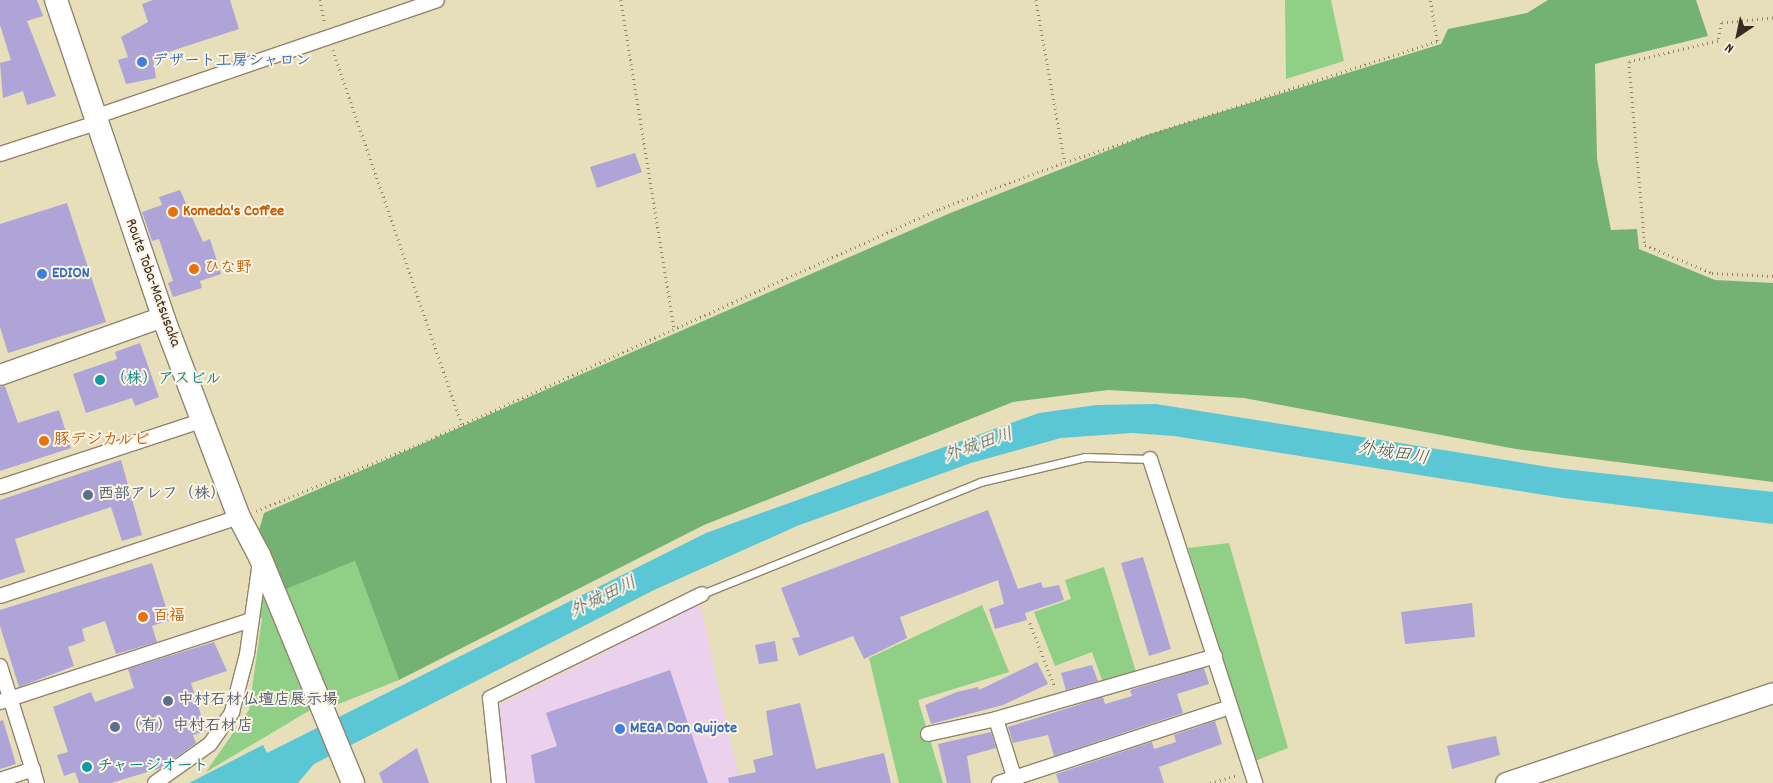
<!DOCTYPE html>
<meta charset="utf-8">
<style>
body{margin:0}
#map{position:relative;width:1773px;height:783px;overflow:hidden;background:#e7dfb9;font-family:Dekko,"Klee One",sans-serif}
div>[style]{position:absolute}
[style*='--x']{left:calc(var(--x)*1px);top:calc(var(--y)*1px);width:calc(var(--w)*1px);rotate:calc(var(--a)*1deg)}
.built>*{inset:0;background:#ebd1eb}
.green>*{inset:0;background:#90cf86}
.forest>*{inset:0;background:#74b273}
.water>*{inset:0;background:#5bc6d4}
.building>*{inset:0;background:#aea4d7}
.path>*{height:2.5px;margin-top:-1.25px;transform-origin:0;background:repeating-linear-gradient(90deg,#91846c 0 1px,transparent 0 5px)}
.roads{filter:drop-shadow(1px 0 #91846c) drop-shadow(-1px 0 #91846c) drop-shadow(0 1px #91846c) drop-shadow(0 -1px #91846c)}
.lane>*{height:7px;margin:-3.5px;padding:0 3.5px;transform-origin:3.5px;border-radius:3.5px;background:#fff}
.street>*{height:14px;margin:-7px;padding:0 7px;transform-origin:7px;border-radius:7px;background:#fff}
.secondary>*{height:20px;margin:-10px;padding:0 10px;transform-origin:10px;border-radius:10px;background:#fff}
.primary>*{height:22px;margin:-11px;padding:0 11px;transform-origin:11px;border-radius:11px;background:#fff}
.dots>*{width:14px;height:14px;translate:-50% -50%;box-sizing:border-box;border:2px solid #fcf5e5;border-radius:50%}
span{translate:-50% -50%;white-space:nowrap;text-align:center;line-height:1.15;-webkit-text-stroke:4px #fcf5e5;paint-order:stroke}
.shop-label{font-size:16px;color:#366cbe;font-weight:700}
.left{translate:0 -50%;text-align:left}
.food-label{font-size:16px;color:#c56008;font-weight:700}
.street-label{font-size:16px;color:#3b2a1e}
.culture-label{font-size:16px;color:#0d838f;font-weight:700}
.service-label{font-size:16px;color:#4e5e75;font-weight:700}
.water-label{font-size:18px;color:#455955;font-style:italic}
.north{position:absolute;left:1713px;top:10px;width:50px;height:50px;-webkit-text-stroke:4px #fcf5e5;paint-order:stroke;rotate:214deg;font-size:14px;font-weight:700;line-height:20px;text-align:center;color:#3b2a1e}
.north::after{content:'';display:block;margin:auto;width:18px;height:22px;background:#3b2a1e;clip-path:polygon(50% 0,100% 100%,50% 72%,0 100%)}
</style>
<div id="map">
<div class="built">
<i style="clip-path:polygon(700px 604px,740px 783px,507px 783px,497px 706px)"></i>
</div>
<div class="green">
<i style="clip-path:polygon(1285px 0,1331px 0,1344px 61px,1286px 79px)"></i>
<i style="clip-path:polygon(1229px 543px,1288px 748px,1255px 761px,1188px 548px)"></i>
<i style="clip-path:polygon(355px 561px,399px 680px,331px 707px,284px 590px)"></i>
<i style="clip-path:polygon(1104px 567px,1136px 672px,1103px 683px,1092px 652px,1055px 666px,1034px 612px,1071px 599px,1065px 580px)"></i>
<i style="clip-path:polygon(260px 585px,312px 709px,206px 772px,249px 710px,262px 618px,255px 617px)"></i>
<i style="clip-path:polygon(982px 605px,1009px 672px,918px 700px,943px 783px,899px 783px,869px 658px)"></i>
</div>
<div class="forest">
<i style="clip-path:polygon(1548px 0,1696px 0,1708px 36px,1595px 64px,1597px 159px,1611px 230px,1637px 229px,1639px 249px,1715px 280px,1773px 283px,1773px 482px,1516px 449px,1244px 398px,1108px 390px,1013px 402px,704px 525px,399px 680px,355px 561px,284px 590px,259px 530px,264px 513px,948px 214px,1147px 135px,1441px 44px,1448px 29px,1527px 13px)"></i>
</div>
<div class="water">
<i style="clip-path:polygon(1156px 404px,1555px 468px,1773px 492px,1773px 524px,1564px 498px,1174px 436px,1132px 433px,1061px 438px,971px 463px,797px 526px,654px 590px,314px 764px,298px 783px,189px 783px,263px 745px,267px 753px,706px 533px,1039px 413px,1097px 405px)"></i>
</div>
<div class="building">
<i style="clip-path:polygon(0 0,37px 0,43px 16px,27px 21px,56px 96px,27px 105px,23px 91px,3px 98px,0 63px,11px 60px,0 25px)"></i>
<i style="clip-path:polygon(153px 0,230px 0,239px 29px,153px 57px,156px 78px,126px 84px,118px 60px,128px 57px,121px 37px,148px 22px,142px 4px)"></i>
<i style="clip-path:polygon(635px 153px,642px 172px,597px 188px,590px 167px)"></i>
<i style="clip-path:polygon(180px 190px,203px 242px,210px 239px,221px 274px,200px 281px,202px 288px,173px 297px,168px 283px,173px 281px,159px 239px,152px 241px,142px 212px,162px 205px,159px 197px)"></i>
<i style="clip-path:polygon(67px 203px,106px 322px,8px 353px,0 327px,0 224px)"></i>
<i style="clip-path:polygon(140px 343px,159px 397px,135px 406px,132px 398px,86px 413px,73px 374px,117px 359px,115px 352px)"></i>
<i style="clip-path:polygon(5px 386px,18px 423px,59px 410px,71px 448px,0 471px,0 387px)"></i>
<i style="clip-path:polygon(121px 460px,142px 535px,122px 541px,111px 507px,15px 539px,25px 572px,0 580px,0 500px)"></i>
<i style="clip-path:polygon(988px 510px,1018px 589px,1041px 582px,1043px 588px,1059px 585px,1064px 600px,1025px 613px,1027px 620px,995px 629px,989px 609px,1004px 604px,998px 580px,900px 617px,907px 638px,864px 659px,853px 636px,799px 656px,792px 638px,800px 637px,781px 588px)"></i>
<i style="clip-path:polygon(1143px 557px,1171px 649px,1149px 656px,1121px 563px)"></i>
<i style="clip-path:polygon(152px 563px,170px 620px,152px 626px,157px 642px,116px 654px,105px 621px,82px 629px,85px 641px,68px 647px,74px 666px,19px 687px,0 626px,0 610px)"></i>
<i style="clip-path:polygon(1472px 603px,1475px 637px,1405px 644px,1401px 612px)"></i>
<i style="clip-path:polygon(775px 641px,778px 661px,759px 664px,755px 645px)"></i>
<i style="clip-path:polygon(214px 642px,227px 671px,191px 683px,206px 731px,193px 735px,196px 743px,161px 768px,111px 783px,79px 783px,75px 772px,64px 776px,57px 755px,68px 752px,53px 707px,91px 692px,95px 702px,134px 688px,128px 669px)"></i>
<i style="clip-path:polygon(1037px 662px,1048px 684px,1003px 705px,931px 724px,925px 705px,957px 692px,978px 687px,979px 690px)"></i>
<i style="clip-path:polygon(1092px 665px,1098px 681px,1066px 690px,1061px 673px)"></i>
<i style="clip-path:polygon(1204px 668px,1209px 684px,1177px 694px,1183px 713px,1054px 756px,1048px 735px,1013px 743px,1008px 727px,1103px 697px,1105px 704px,1132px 696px,1130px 690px)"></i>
<i style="clip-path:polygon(670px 670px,708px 783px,535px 783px,531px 755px,557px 746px,546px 713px)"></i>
<i style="clip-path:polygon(800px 703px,816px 769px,884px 753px,891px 783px,729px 783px,728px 778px,756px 772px,753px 760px,773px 755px,766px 711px)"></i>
<i style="clip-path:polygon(3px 720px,16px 764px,0 769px,0 721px)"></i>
<i style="clip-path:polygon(1215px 721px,1222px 744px,1159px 767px,1164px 783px,1059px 783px,1056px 774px,1152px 742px,1154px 749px,1176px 742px,1174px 735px)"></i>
<i style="clip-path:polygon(991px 732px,996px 748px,967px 756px,971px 783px,947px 783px,938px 744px)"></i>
<i style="clip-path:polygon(1496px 736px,1500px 755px,1452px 769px,1447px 746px)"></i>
<i style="clip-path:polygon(417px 748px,429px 783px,383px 783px,379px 773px)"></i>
</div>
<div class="path">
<i style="--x:320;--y:0;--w:24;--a:78"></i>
<i style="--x:621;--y:0;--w:332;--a:80.8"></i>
<i style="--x:1036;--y:0;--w:165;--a:79.9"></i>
<i style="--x:1773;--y:18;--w:51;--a:174.4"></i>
<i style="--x:1722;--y:23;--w:18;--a:103"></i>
<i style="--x:1718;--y:41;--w:91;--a:166.7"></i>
<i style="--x:1629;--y:62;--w:184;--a:85"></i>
<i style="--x:1645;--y:245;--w:73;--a:22.7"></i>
<i style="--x:1712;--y:273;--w:61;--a:2.8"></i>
<i style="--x:333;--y:50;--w:396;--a:71"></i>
<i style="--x:256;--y:511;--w:179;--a:-22.3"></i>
<i style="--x:422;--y:443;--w:567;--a:-24.35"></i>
<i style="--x:939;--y:209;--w:134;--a:-20.5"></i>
<i style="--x:1065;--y:162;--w:391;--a:-18"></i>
<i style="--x:1437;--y:41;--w:42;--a:-99.7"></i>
<i style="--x:1030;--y:623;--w:69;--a:68.7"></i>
<i style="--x:1210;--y:783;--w:29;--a:-16"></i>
</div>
<div class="roads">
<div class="lane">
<i style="--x:702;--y:594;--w:300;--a:-21.9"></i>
<i style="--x:980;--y:482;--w:108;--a:-13.4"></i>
<i style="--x:1085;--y:457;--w:65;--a:1.8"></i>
</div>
<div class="street">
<i style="--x:94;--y:117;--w:362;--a:-18.8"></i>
<i style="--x:0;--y:154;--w:101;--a:-17.9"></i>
<i style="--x:1150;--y:459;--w:341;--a:72"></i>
<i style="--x:0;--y:487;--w:215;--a:-18.2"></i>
<i style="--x:0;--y:596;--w:252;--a:-18.3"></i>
<i style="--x:0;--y:666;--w:123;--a:72.5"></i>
<i style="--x:0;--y:702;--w:264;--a:-18.1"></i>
<i style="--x:928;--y:734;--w:70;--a:-12.4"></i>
<i style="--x:0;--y:780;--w:35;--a:-18"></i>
<i style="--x:155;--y:783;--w:67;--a:-35.3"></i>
<i style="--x:210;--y:744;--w:39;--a:-55"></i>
<i style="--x:232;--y:712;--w:60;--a:-75.5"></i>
<i style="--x:247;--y:654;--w:93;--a:-82"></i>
<i style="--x:499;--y:783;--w:85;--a:-96"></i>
<i style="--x:490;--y:698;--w:236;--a:-26.1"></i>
<i style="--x:999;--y:783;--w:243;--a:-18.2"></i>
<i style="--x:1016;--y:783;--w:67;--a:-107.4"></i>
<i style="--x:996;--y:719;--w:228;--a:-16"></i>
</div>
<div class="secondary">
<i style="--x:0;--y:375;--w:173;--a:-19.6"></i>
<i style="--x:1506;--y:783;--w:282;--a:-18.6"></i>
</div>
<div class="primary">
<i style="--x:56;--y:0;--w:335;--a:71.3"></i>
<i style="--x:163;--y:317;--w:214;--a:69.2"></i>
<i style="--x:239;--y:517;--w:45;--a:62.3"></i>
<i style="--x:260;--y:557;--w:244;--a:67.6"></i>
</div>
</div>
<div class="dots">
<i style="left:142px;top:62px;background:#3f7fe0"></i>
<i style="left:173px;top:212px;background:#e8710a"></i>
<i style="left:194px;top:269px;background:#e8710a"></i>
<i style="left:42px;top:274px;background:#3f7fe0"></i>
<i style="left:100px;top:380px;background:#0f9aa8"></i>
<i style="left:44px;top:441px;background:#e8710a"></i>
<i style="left:88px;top:495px;background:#5c6f8a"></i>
<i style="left:143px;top:617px;background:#e8710a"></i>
<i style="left:168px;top:701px;background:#5c6f8a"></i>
<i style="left:115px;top:727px;background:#5c6f8a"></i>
<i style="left:620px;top:729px;background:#3f7fe0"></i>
<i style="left:87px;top:767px;background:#0f9aa8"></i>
</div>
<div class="shop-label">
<span class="left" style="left:152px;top:62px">デザート工房シャロン</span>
<span class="left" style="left:52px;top:274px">EDION</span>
<span class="left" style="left:630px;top:729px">MEGA Don Quijote</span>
</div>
<div class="food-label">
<span class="left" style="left:183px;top:212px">Komeda's Coffee</span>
<span class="left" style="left:204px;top:269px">ひな野</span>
<span class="left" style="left:54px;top:441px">豚デジカルビ</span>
<span class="left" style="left:153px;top:617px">百福</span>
</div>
<div class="street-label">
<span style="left:152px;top:283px;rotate:70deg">Route Toba-Matsusaka</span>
</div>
<div class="culture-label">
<span class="left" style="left:110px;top:380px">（株）アスビル</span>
<span class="left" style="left:97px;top:767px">チャージオート</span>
</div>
<div class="service-label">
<span class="left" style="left:98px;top:495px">西部アレフ（株）</span>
<span class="left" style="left:178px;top:701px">中村石材仏壇店展示場</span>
<span class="left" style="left:125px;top:727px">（有）中村石材店</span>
</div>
<div class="water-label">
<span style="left:979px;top:447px;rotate:-19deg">外城田川</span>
<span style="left:1393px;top:455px;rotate:9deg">外城田川</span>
<span style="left:604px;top:599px;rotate:-26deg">外城田川</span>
</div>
<div class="north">N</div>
</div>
